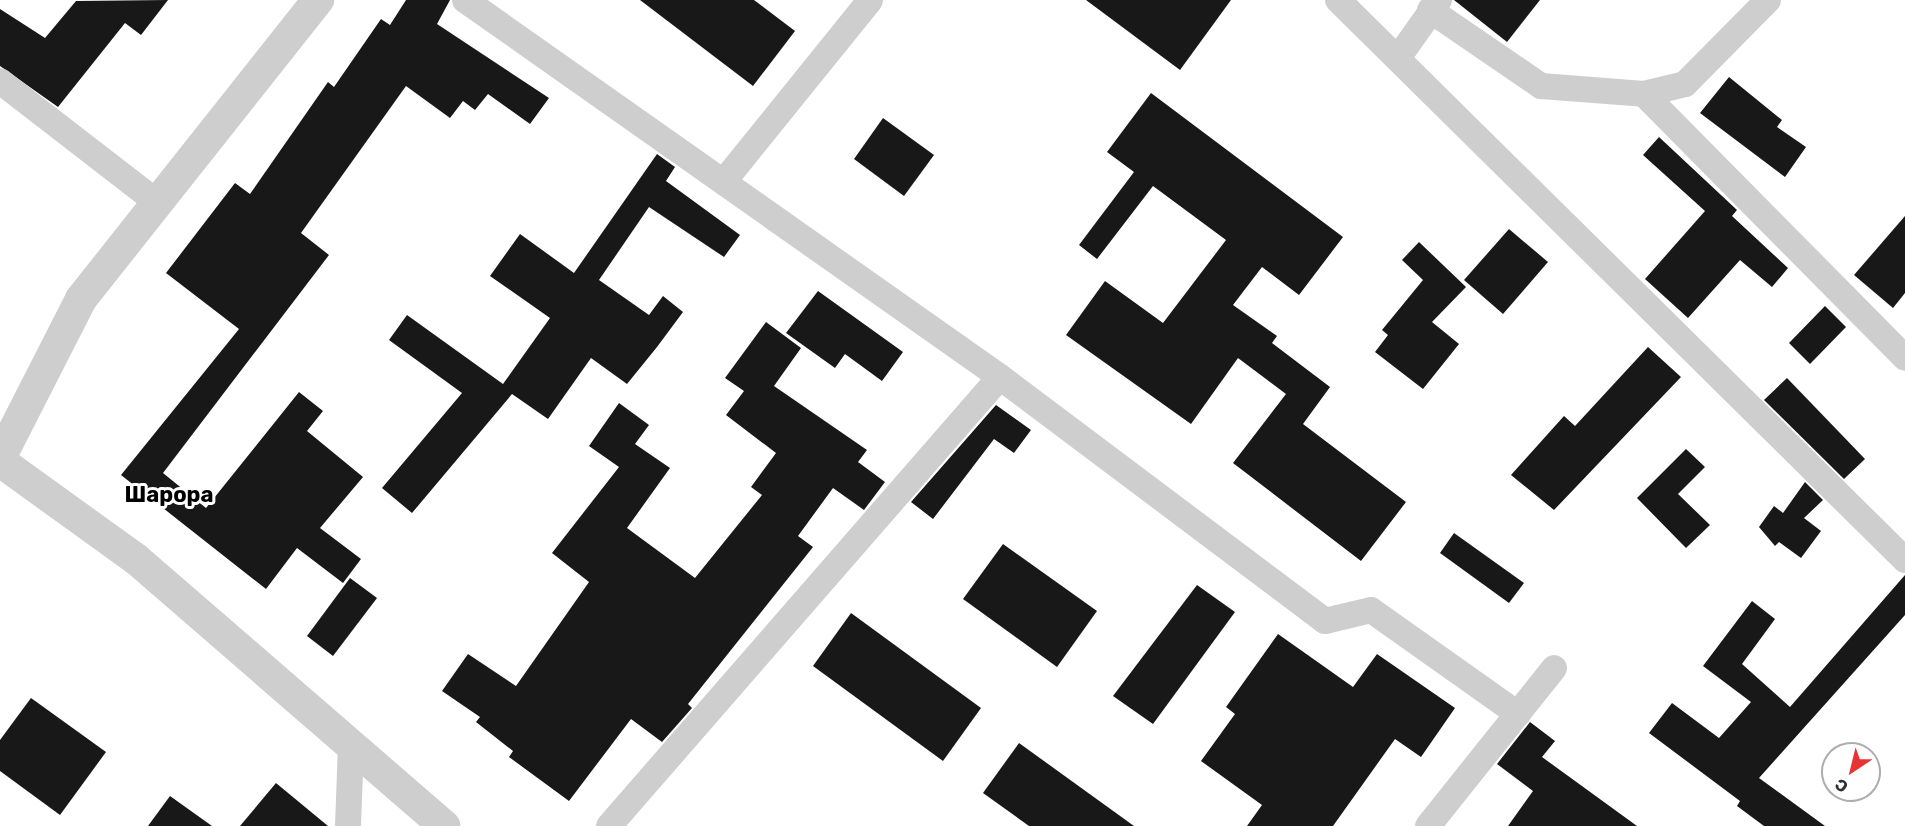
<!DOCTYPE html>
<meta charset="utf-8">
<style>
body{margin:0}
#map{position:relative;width:1905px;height:826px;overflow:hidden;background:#fff;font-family:Rubik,sans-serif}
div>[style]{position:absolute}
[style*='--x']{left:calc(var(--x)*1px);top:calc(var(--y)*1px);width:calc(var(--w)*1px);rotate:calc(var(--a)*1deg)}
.building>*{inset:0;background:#181818}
.minor>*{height:26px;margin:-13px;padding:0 13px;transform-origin:13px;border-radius:13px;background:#cecece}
.tertiary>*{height:32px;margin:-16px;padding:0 16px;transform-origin:16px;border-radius:16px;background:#cecece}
span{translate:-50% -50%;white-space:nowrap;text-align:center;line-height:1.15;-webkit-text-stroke:6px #fff;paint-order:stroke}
.district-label{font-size:22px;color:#000;font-weight:700}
.north{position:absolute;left:1821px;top:742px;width:60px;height:60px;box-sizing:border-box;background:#fff;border:2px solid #adadad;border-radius:50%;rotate:215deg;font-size:16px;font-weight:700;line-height:24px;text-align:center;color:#313131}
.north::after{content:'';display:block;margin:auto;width:21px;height:27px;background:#e83334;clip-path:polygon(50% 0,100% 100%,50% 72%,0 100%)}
</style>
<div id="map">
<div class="building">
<i style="clip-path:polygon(168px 0,141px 35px,125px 23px,58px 107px,0 66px,0 9px,45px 38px,76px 1px)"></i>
<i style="clip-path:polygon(406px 0,450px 0,437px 24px,549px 98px,530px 124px,488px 94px,475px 110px,463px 101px,450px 118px,406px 86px,301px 233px,329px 255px,163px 473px,206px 508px,299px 392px,323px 411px,307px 431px,363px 477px,320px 528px,361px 559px,343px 583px,297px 548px,266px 589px,121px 475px,239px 329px,166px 273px,235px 183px,250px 194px,328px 82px,334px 87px,381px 19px,390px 25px)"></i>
<i style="clip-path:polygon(640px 0,754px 0,795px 31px,753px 86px)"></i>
<i style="clip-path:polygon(1086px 0,1231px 0,1180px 70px)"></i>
<i style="clip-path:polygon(1454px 0,1540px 0,1507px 42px)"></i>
<i style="clip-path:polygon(1729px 77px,1782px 120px,1777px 127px,1806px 147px,1785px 177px,1700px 113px)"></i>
<i style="clip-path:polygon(1151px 93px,1343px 237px,1299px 295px,1262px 267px,1233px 305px,1277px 336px,1272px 343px,1330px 387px,1303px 424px,1406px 502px,1361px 561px,1233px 463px,1286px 394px,1238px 358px,1191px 424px,1066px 335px,1105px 281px,1163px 323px,1226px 240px,1153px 186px,1097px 259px,1079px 245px,1134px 172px,1107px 152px)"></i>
<i style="clip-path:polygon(883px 118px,934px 155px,904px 196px,854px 159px)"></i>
<i style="clip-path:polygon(1659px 137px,1737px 210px,1732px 216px,1788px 268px,1772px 287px,1740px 260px,1688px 318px,1645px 279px,1705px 211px,1643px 155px)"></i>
<i style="clip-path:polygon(657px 154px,675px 167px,666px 181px,740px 235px,724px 257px,649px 207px,599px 280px,649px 315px,663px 296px,683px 312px,657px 347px,627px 384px,591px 358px,548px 419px,512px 394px,412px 513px,382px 488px,462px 393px,389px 340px,407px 315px,503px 384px,550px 318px,490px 276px,520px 234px,574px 273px)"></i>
<i style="clip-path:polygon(1905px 216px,1905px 293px,1893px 308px,1854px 275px)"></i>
<i style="clip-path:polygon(1509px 229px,1548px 262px,1503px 314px,1464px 280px)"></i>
<i style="clip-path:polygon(1419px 242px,1466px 287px,1432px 322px,1459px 344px,1423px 389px,1375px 352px,1388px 335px,1382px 330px,1423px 280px,1402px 260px)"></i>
<i style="clip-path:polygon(818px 291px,903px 352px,882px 381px,845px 354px,835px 368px,786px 333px)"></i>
<i style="clip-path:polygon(1825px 306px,1846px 327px,1810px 364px,1789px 343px)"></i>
<i style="clip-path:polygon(766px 322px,801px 348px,774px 386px,867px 450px,858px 462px,885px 482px,864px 510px,833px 488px,798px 536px,813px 547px,688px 704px,692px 708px,662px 742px,631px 719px,569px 801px,509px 757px,513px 751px,476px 722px,480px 717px,442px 691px,468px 654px,516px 686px,589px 582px,552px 553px,619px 467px,589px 446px,619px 403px,649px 425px,635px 444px,670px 468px,627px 528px,695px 578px,762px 495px,751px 487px,776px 453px,726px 415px,744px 391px,725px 378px)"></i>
<i style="clip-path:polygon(1648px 347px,1681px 377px,1554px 510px,1511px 475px,1564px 416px,1575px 426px)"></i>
<i style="clip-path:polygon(1787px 378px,1865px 459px,1844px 479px,1764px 400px)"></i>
<i style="clip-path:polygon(996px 405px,1031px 430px,1014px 453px,994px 439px,933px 519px,911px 502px)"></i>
<i style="clip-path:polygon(1686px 449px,1705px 467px,1678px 494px,1710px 525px,1686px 548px,1637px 498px)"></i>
<i style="clip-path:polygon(1805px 482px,1823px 500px,1804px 518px,1821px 531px,1801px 558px,1779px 542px,1775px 546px,1759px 527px,1774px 506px,1783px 513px)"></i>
<i style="clip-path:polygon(1454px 533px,1524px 583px,1509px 603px,1440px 553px)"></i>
<i style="clip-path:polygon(1003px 544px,1097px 611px,1057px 667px,963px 599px)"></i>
<i style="clip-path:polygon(1905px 575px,1905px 615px,1759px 778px,1825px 826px,1764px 826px,1737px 806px,1740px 801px,1649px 733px,1672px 703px,1719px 738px,1751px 702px,1703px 666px,1752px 601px,1775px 619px,1742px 664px,1790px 707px)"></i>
<i style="clip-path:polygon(350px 578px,377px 598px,333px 656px,307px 636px)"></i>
<i style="clip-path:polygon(1197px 585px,1235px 612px,1153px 724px,1113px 696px)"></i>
<i style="clip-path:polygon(851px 613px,981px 708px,943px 761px,813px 666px)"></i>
<i style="clip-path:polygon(1278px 634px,1353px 687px,1377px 654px,1455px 708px,1421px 757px,1395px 739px,1333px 826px,1247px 826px,1262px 805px,1201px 761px,1235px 714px,1226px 707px)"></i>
<i style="clip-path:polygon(31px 698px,106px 752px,60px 815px,0 771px,0 740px)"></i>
<i style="clip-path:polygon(1530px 722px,1555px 741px,1542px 757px,1637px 826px,1508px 826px,1533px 791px,1497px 764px)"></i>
<i style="clip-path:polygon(1019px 743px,1134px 826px,1029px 826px,983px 793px)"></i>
<i style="clip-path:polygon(276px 783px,328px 826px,240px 826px)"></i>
<i style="clip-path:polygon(170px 796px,212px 826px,148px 826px)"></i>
</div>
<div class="minor">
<i style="--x:465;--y:0;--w:654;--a:35.17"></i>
<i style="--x:1000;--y:377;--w:406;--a:36.9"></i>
<i style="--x:1325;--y:621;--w:47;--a:-13.4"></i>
<i style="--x:1371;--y:610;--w:180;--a:35.3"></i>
<i style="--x:1338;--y:0;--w:797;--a:44.64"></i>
<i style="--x:1430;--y:10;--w:135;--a:34.4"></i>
<i style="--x:1541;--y:86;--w:103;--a:4.4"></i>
<i style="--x:1644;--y:94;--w:42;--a:-13.7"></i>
<i style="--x:1685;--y:84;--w:118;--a:-45.3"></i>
<i style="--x:1398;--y:58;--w:71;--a:-54.7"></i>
<i style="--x:0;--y:81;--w:196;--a:37.7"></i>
<i style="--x:1644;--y:94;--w:371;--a:45.3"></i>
<i style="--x:725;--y:180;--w:231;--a:-51.1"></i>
<i style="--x:348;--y:826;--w:80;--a:-87.9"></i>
<i style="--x:609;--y:826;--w:595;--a:-48.95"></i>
<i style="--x:1428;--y:826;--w:202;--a:-51.4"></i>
</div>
<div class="tertiary">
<i style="--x:0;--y:458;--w:178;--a:-63"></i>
<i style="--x:81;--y:299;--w:382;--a:-51.6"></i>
<i style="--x:0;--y:461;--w:168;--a:35.8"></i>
<i style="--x:136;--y:559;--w:408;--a:40.9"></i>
</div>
<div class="district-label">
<span style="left:169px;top:495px">Шарора</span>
</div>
<div class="north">С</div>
</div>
